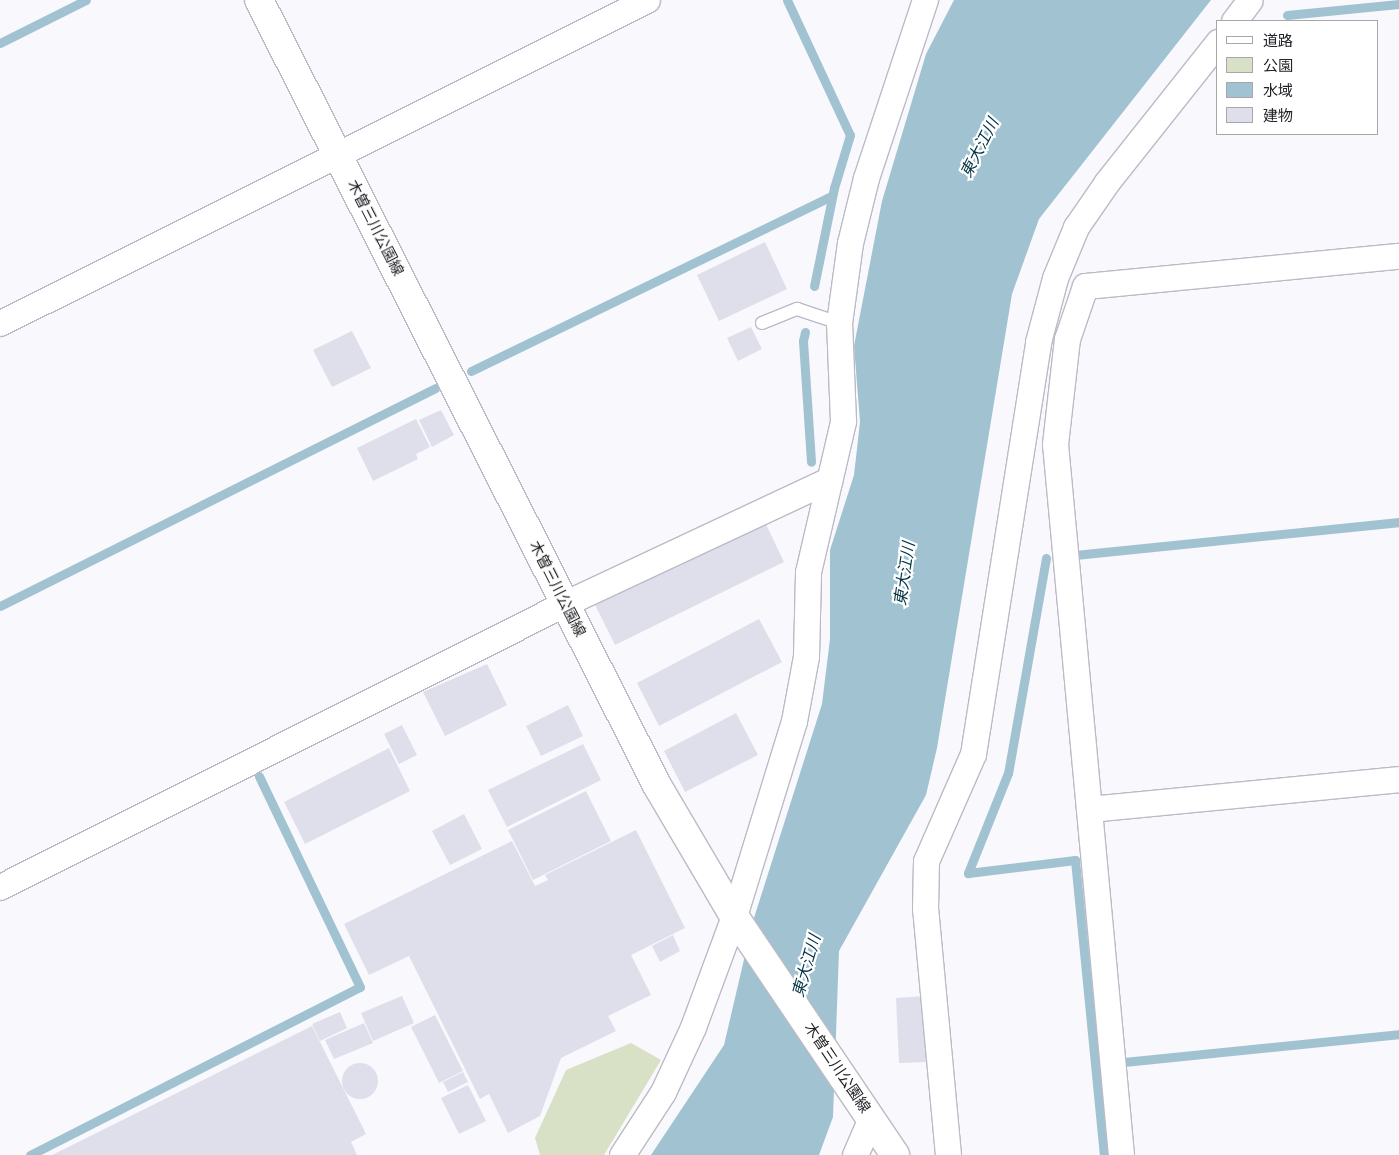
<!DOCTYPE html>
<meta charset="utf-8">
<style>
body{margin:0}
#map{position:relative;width:1399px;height:1155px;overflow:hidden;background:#f8f8fd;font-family:"Crimson Pro","Noto Sans JP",serif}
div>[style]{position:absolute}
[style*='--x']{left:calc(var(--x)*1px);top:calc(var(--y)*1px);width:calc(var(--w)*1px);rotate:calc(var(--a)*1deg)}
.green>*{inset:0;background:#d8e0c5}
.water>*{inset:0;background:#a1c2d0}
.stream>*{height:9px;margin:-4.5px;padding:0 4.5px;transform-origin:4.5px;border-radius:4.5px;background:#a1c2d0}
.building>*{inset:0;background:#dfdfec}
.round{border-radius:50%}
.roads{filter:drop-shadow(1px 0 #bbbbc7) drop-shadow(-1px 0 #bbbbc7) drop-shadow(0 1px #bbbbc7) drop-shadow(0 -1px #bbbbc7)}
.lane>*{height:12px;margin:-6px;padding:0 6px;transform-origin:6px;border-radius:6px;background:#fff}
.street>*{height:25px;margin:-12.5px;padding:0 12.5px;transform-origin:12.5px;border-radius:12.5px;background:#fff}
.secondary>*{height:28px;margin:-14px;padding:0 14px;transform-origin:14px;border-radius:14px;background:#fff}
span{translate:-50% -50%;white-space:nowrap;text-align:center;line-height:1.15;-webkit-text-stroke:4.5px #fff;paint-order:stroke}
.street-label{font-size:15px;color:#232328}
.water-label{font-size:16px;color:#003343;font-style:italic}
.legend{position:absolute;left:1216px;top:20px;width:162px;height:115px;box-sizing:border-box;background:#fff;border:1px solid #a7a7a9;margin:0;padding:6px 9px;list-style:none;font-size:15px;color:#232328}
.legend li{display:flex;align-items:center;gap:10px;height:25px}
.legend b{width:25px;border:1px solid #a7a7a9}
</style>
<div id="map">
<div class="green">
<i style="clip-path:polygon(631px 1043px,661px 1060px,604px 1155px,540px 1155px,535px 1138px,566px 1070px)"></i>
</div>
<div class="water">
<i style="clip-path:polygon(954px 0,1211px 0,1039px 219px,1012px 294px,937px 748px,926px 795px,839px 951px,833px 1117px,819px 1155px,651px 1155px,724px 1045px,753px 921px,822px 704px,830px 639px,830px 550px,854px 475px,860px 422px,854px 346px,882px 201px,926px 54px)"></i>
</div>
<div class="stream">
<i style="--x:787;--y:0;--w:149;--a:65"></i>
<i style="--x:850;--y:135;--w:55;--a:106.8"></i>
<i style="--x:834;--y:188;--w:100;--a:101.5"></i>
<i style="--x:1287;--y:15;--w:113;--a:-5.6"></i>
<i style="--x:0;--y:43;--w:96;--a:-26.6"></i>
<i style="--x:805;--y:332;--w:9;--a:103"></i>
<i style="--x:803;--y:341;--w:121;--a:86.2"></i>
<i style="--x:471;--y:371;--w:401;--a:-25.9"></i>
<i style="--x:1075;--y:555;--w:326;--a:-5.8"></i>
<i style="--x:1046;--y:558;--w:218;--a:100"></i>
<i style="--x:1008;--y:773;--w:108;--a:111.8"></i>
<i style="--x:968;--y:873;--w:108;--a:-6.9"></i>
<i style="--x:1075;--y:860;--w:296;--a:84.4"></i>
<i style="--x:0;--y:606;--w:487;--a:-26.6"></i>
<i style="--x:1124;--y:1062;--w:276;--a:-5.8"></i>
<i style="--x:30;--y:1155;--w:370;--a:-27"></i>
<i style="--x:360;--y:987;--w:234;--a:-115.6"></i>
</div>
<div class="building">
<i style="clip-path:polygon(765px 242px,787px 289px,719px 321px,697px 275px)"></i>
<i style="clip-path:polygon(751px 327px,762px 349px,738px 361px,727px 338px)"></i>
<i style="clip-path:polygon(352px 331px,371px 368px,332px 387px,313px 350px)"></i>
<i style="clip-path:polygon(441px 410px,454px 435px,432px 447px,419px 420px)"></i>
<i style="clip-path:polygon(416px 419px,430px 447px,416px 454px,418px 459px,373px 481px,357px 448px)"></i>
<i style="clip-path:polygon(765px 522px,784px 562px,615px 645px,595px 605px)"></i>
<i style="clip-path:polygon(759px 619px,782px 662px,659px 726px,637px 683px)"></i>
<i style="clip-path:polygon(487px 664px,507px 705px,445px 736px,423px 692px)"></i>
<i style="clip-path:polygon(568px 705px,583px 736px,541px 756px,526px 726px)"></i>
<i style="clip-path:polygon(736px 713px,758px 755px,685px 792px,664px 751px)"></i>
<i style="clip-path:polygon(402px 725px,417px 755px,399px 764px,384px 734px)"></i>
<i style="clip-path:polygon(583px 744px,601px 780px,507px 827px,488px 790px)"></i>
<i style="clip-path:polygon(389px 748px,410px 791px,305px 844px,284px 802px)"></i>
<i style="clip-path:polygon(586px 791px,611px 841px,533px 880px,508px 830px)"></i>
<i style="clip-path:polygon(464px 814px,482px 849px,450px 865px,432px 831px)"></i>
<i style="clip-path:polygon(636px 830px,685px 928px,631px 955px,651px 995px,608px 1016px,616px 1031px,561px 1058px,540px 1116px,508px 1133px,489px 1094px,480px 1099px,409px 956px,369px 975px,344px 924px,512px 841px,535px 886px,548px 880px,545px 875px)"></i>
<i style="clip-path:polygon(673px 935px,680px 951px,660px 962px,652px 946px)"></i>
<i style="clip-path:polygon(402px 996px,414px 1023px,373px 1041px,361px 1013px)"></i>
<i style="clip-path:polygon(924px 996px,928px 1062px,899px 1063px,896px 998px)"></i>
<i style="clip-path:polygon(340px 1012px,347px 1028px,320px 1041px,312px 1024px)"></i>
<i style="clip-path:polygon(435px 1015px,463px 1071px,439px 1083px,411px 1027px)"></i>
<i style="clip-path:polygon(364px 1023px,373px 1043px,334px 1059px,325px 1040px)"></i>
<i style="clip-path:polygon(312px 1026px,366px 1134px,351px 1142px,357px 1155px,52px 1155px)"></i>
<i class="round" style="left:342px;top:1063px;width:36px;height:36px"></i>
<i style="clip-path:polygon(463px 1072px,468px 1082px,448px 1092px,443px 1082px)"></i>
<i style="clip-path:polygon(468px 1085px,486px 1121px,459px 1134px,441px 1098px)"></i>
</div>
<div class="roads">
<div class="lane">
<i style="--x:762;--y:323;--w:38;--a:-22"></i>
<i style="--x:797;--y:309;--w:44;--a:18.4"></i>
</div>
<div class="street">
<i style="--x:1234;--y:21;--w:26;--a:-53"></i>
<i style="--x:0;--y:323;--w:723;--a:-26.53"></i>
<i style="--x:1089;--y:809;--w:311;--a:-5.5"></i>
<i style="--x:0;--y:887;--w:631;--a:-26.65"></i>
<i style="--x:564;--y:604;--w:293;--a:-25.1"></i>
<i style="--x:622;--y:1155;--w:75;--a:-56.9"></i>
<i style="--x:663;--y:1092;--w:72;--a:-65.2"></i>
<i style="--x:693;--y:1027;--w:118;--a:-69.7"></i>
<i style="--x:734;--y:916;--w:204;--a:-72.9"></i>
<i style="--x:794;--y:721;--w:66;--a:-79.5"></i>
<i style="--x:806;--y:656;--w:84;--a:-88.6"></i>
<i style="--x:808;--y:572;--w:155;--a:-76.9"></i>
<i style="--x:843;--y:421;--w:98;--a:-92.3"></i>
<i style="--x:839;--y:323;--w:81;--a:-82.2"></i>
<i style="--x:850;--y:243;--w:67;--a:-76.2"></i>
<i style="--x:866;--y:178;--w:188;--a:-71.7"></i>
<i style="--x:855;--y:1155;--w:40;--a:-66.6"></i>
<i style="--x:948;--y:1155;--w:247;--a:-95.3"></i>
<i style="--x:925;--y:909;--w:48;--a:-88.8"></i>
<i style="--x:926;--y:861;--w:117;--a:-66.3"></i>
<i style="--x:973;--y:754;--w:417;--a:-81"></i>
<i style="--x:1038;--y:342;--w:66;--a:-75.1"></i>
<i style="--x:1055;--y:278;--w:55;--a:-67.6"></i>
<i style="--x:1076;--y:227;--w:55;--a:-55.4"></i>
<i style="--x:1107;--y:182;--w:179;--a:-51.6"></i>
<i style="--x:1121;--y:1155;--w:714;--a:-95.3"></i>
<i style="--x:1055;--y:444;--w:106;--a:-83.5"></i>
<i style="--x:1067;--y:339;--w:56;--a:-71.2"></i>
<i style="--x:1085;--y:286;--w:315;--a:-5.5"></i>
</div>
<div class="secondary">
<i style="--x:259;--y:0;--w:882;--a:63.12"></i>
<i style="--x:658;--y:787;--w:150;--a:59.5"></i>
<i style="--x:734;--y:916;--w:288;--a:56"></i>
</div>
</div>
<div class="street-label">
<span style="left:375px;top:228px;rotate:63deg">木曽三川公園線</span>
<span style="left:557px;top:589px;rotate:63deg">木曽三川公園線</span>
<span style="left:837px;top:1068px;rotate:56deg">木曽三川公園線</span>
</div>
<div class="water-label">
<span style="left:980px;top:148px;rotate:-63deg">東大江川</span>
<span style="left:905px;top:574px;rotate:-82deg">東大江川</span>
<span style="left:807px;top:966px;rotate:-74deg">東大江川</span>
</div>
<ul class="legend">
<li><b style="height:6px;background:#fff"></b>道路</li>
<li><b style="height:14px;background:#d8e0c5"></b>公園</li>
<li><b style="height:14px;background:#a1c2d0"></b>水域</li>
<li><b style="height:14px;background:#dfdfec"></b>建物</li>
</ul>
</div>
